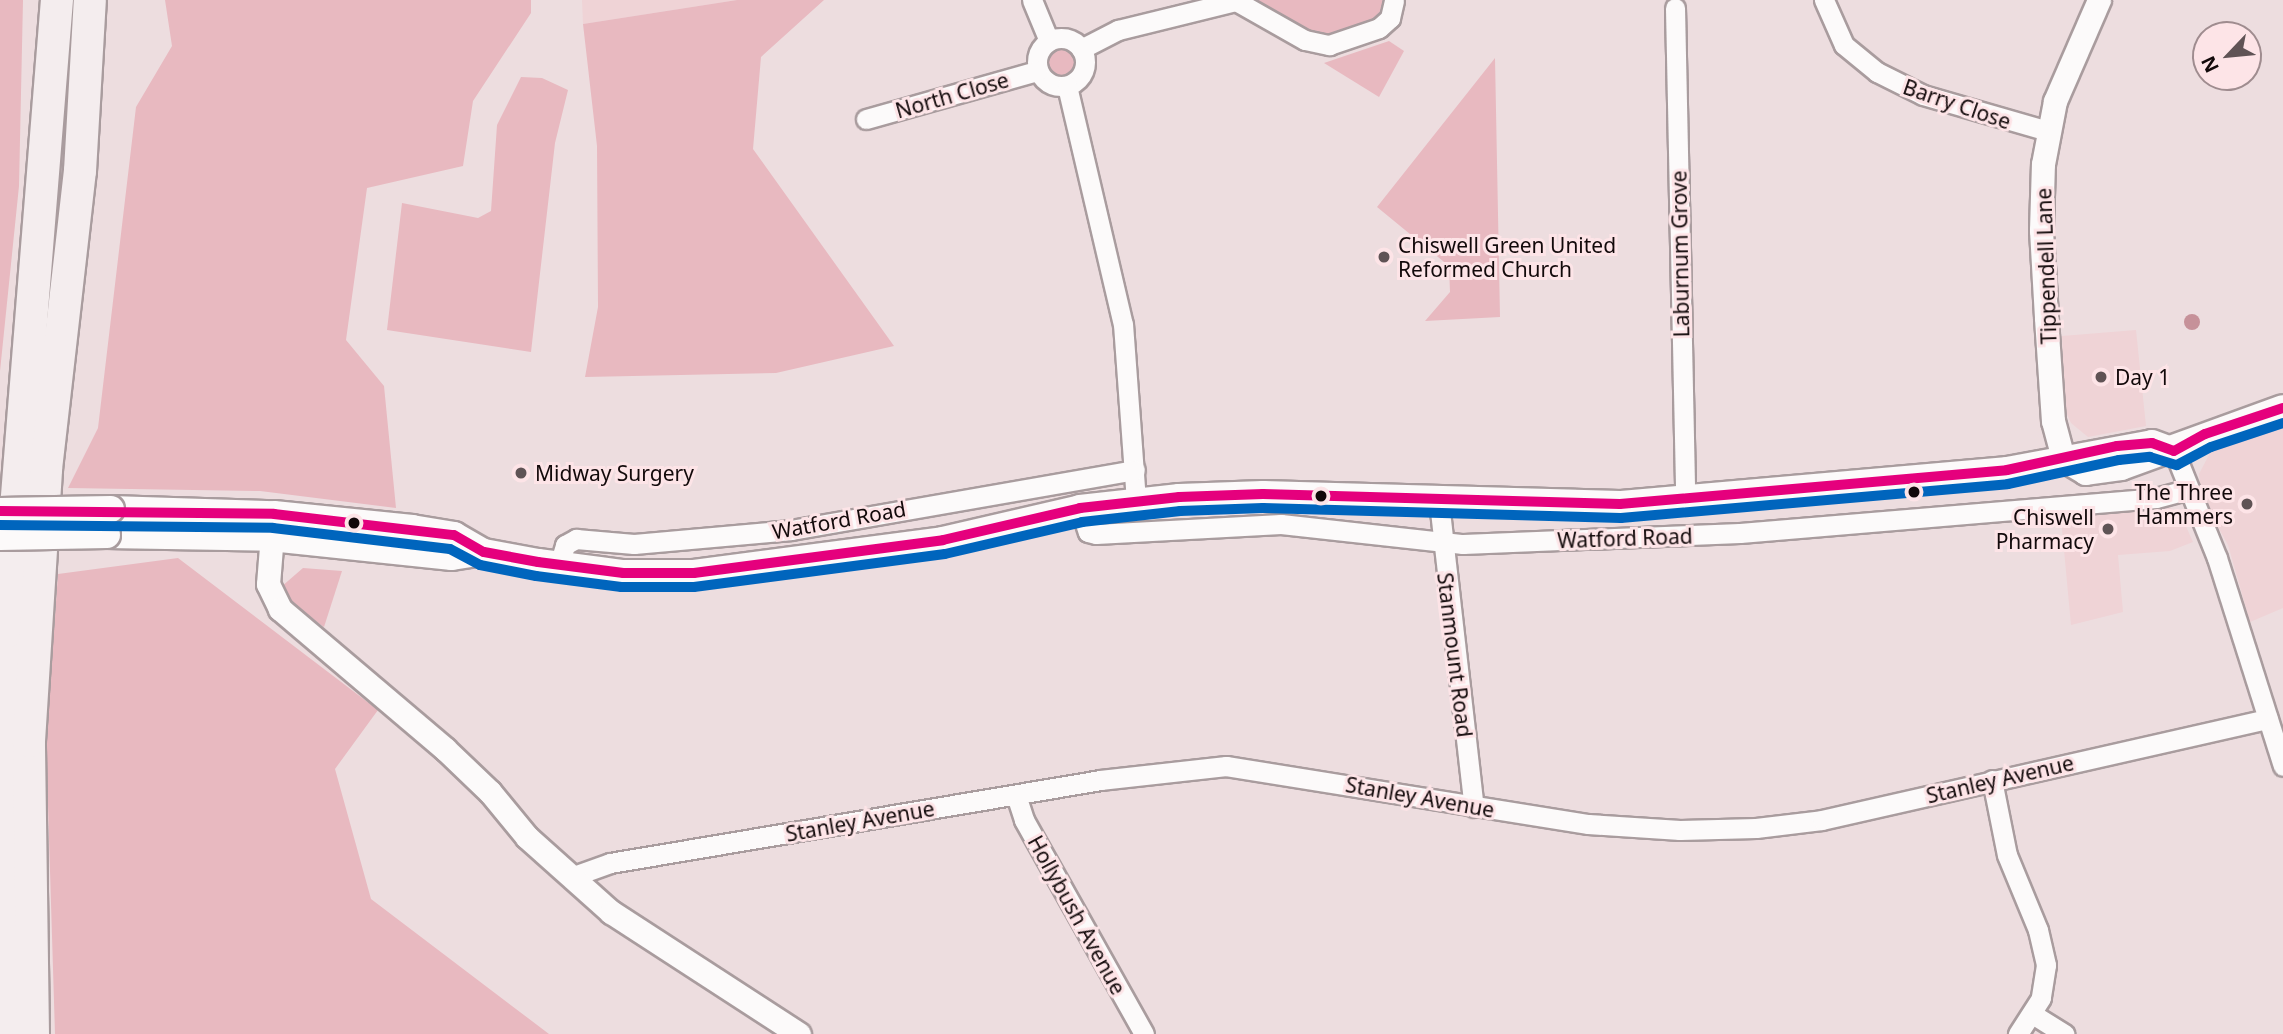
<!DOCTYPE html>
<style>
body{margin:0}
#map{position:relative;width:2283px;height:1034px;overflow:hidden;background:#eddddf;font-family:"Noto Sans",sans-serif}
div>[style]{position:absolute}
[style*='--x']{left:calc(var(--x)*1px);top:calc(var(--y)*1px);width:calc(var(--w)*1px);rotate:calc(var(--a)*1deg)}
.built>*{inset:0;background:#efd3d6}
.green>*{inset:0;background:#e8b9c0}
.round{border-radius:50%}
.water>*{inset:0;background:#c69199}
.roads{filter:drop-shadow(2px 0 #a99c9e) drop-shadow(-2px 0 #a99c9e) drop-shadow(0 2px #a99c9e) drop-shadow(0 -2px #a99c9e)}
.minor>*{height:19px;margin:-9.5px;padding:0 9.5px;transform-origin:9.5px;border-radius:9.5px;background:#fcfafa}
.minor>.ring{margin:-9.5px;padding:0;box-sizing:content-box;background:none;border:19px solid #fcfafa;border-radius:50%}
.tertiary>*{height:23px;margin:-11.5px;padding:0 11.5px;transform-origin:11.5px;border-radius:11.5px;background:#fcfafa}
.secondary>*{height:26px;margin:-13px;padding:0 13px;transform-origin:13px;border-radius:13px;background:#fcfafa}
.trunk>*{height:32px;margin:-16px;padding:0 16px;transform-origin:16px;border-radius:16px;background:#f4edee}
.bridges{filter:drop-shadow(2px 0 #a99c9e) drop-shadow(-2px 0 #a99c9e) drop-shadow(0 2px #a99c9e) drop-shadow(0 -2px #a99c9e)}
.secondary-bridge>*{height:26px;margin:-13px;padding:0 13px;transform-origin:13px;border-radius:13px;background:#fcfafa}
.bus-1>*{height:10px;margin:-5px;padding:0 5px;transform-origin:5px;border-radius:5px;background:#e5007d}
.bus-2>*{height:10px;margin:-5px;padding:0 5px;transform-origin:5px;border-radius:5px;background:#0065bd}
.dots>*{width:19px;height:19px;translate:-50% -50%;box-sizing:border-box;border:4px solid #fde4e7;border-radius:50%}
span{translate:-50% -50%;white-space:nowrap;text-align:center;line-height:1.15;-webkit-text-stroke:6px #fde4e7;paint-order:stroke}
.street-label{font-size:21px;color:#12090a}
.poi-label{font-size:21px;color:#12090a}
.left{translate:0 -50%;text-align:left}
.right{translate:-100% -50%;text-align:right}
.north{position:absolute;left:2192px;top:21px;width:70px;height:70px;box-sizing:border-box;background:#fde4e7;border:2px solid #9f8c8f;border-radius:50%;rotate:244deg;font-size:19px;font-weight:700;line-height:28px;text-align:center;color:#12090a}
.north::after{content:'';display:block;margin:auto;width:24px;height:32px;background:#5f5355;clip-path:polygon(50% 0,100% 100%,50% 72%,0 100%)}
</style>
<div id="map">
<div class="built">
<i style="clip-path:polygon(582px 0,737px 0,583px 24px)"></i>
<i style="clip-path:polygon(2136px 330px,2146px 426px,2088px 437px,2071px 423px,2065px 410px,2062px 336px)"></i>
<i style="clip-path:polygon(2283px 428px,2283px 608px,2250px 622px,2228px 545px,2201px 496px,2199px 474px,2211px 451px)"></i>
<i style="clip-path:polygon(2170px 508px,2180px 513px,2193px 542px,2170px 551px,2118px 555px,2123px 612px,2071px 625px,2061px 518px)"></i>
</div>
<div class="green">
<i style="clip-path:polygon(0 0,23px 0,19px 186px,0 371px)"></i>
<i style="clip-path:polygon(165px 0,531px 0,531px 13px,473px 101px,463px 166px,367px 188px,346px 340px,384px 386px,396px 508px,260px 491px,68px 488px,98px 428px,136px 107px,172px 46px)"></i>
<i style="clip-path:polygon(737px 0,824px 0,761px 57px,753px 149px,894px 346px,776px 373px,585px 377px,598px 307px,597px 146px,583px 24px)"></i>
<i style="clip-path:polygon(1252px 0,1385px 0,1380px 16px,1363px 28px,1344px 36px,1316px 37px)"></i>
<i style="clip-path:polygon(1389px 41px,1404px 51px,1379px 97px,1324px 63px)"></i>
<i class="round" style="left:1046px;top:47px;width:30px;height:30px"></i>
<i style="clip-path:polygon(1495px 58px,1500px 317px,1425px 321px,1450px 292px,1449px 266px,1377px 207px)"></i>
<i style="clip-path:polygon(521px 77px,542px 78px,568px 90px,555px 143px,531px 352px,387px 330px,402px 203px,478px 218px,491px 211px,497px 125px)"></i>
<i style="clip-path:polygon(178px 558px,378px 710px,335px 769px,371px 899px,549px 1034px,55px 1034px,46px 740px,58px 574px)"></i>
<i style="clip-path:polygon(303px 568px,342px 571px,324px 627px,294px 606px,281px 587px)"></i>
</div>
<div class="water">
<i class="round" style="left:2184px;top:314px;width:16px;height:16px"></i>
</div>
<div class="roads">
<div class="minor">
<i style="--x:1032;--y:0;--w:44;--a:67.5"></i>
<i style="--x:1824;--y:0;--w:49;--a:66"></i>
<i style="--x:1844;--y:45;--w:43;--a:39.3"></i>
<i style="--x:1877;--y:72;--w:51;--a:26.6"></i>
<i style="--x:1923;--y:95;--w:130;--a:16.1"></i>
<i style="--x:1675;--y:8;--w:492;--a:88.8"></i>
<i class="ring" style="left:1037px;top:38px;width:29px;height:29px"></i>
<i style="--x:1081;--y:49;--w:42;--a:-27.2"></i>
<i style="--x:1118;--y:30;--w:122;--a:-13.8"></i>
<i style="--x:1236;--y:1;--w:79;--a:29.5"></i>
<i style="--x:1305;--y:40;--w:25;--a:12"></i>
<i style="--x:1329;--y:45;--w:53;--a:-18.8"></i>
<i style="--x:1379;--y:28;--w:15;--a:-42"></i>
<i style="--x:1390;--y:18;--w:18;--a:-77"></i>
<i style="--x:1067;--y:86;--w:244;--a:76.8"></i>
<i style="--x:1123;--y:324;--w:177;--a:85.8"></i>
<i style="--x:866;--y:119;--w:178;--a:-15.7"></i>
<i style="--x:2174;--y:451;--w:115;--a:68.1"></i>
<i style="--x:2217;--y:558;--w:218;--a:72.4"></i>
<i style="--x:1439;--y:502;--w:307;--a:83.5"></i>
<i style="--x:1080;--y:508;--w:25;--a:72"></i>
<i style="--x:1088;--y:532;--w:8;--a:14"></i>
<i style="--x:1096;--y:534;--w:185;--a:-3.1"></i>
<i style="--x:1281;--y:524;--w:183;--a:6.3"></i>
<i style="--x:1463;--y:544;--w:277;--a:-2.3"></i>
<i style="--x:1740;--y:533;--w:417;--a:-4.8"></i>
<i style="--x:2156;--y:498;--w:31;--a:-15"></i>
<i style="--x:559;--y:565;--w:21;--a:-73"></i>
<i style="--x:565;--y:545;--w:13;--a:-29"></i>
<i style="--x:576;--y:539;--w:58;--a:4.9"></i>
<i style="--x:634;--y:544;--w:158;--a:-5.1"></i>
<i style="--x:791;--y:530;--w:349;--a:-9.9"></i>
<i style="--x:1992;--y:780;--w:76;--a:78.7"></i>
<i style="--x:2007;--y:855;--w:81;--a:67.5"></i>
<i style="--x:2038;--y:930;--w:36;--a:77"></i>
<i style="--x:2046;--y:965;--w:33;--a:99"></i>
<i style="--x:2041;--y:998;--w:43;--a:122.6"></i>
<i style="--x:1016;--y:795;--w:26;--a:72"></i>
<i style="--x:1024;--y:820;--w:245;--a:60.7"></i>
<i style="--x:571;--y:877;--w:41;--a:-19.7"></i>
<i style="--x:610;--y:863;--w:497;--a:-9.6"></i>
<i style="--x:1100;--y:780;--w:127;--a:-6.3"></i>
<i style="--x:1226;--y:766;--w:367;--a:9.1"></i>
<i style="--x:1588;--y:824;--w:92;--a:3.7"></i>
<i style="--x:1680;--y:830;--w:76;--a:-1.5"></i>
<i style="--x:1756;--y:828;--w:66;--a:-6.9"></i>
<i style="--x:1822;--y:820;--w:457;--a:-12.8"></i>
<i style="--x:2034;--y:1015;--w:36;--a:32"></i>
</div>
<div class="tertiary">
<i style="--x:2063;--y:458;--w:38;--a:-105"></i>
<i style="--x:2053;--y:421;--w:104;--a:-93.9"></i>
<i style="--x:2046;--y:317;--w:87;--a:-93.3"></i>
<i style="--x:2041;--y:230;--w:66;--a:-88.3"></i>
<i style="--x:2043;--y:164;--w:64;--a:-79.2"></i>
<i style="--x:2055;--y:101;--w:110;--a:-66.5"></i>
<i style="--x:273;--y:522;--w:62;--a:94.6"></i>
<i style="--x:268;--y:584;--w:28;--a:64"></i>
<i style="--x:280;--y:609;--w:216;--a:40.3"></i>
<i style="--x:445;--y:749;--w:62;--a:43.7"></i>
<i style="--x:490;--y:792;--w:58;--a:50.6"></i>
<i style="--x:527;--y:837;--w:113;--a:41.8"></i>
<i style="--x:611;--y:912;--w:224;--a:33"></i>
</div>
<div class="secondary">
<i style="--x:2063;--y:458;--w:27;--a:31"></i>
<i style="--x:2086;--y:472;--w:35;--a:-8"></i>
<i style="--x:2121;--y:467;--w:172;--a:-20"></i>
<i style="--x:111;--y:509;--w:163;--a:1.8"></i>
<i style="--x:274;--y:514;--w:139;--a:5.8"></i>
<i style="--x:412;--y:528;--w:43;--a:9.5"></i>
<i style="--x:454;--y:535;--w:34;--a:30"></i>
<i style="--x:484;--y:552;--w:55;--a:10.5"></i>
<i style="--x:538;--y:562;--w:86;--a:7.4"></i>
<i style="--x:623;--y:573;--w:71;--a:0"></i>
<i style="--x:694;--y:573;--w:251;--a:-7.5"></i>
<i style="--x:943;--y:540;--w:141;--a:-13.1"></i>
<i style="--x:1080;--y:508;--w:100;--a:-6.3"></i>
<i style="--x:1179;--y:497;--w:84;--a:-2"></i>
<i style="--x:1263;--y:494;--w:357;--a:1.6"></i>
<i style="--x:1620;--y:504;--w:388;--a:-5"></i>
<i style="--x:2007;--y:470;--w:147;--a:-10.5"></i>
<i style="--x:2152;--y:443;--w:23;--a:20"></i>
<i style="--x:107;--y:535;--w:164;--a:1"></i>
<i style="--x:271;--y:538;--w:182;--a:6"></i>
<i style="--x:452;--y:557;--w:32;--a:-9"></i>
</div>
<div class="trunk">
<i style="--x:6;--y:1034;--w:118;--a:-92.9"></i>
<i style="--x:0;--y:916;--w:284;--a:-88.8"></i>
<i style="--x:6;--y:632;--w:634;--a:-85.39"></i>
<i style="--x:33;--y:1034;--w:293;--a:-90.8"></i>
<i style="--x:29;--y:741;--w:273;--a:-86.4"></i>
<i style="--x:46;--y:469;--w:300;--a:-83.5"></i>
<i style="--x:80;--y:171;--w:171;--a:-86.7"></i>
</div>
</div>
<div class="bridges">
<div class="secondary-bridge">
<i style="--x:0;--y:511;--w:111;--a:-1"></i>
<i style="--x:0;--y:537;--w:107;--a:-1.1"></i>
</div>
</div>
<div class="bus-1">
<i style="--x:0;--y:511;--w:274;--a:0.6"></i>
<i style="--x:274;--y:514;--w:181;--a:6.7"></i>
<i style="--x:454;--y:535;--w:34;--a:30"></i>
<i style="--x:484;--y:552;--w:55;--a:10.5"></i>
<i style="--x:538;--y:562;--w:86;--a:7.4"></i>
<i style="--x:623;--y:573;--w:71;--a:0"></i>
<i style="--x:694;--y:573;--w:251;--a:-7.5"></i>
<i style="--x:943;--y:540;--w:141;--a:-13.1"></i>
<i style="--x:1080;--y:508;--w:100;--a:-6.3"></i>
<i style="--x:1179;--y:497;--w:84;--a:-2"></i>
<i style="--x:1263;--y:494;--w:357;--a:1.6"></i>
<i style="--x:1620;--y:504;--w:388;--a:-5"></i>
<i style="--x:2007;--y:470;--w:113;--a:-12.3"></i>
<i style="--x:2117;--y:446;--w:35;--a:-5"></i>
<i style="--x:2152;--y:443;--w:23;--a:20"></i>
<i style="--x:2174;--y:451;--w:35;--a:-29"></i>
<i style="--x:2205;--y:434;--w:82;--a:-18.4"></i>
</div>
<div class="bus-2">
<i style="--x:0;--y:525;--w:273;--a:0.6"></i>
<i style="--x:273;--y:528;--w:178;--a:6.8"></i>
<i style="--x:450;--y:549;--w:34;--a:28"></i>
<i style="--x:480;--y:565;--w:57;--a:11.1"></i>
<i style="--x:536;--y:576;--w:86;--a:7.4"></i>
<i style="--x:621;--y:587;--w:73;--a:0"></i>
<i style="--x:694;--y:587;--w:253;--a:-7.5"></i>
<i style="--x:945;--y:554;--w:141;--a:-13.1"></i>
<i style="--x:1082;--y:522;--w:99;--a:-6.4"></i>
<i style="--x:1180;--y:511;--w:83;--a:-2.1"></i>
<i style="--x:1263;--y:508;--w:358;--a:1.6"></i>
<i style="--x:1621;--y:518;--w:388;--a:-5"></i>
<i style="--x:2008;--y:484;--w:114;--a:-12.2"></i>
<i style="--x:2119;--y:460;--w:31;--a:-6"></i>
<i style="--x:2150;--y:457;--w:28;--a:17"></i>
<i style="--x:2177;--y:465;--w:38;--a:-28"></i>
<i style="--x:2211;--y:447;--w:76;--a:-18.4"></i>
</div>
<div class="dots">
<i style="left:1384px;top:257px;background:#5f5355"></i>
<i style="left:2101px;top:377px;background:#5f5355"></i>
<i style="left:521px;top:473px;background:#5f5355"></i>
<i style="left:1914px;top:492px;background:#12090a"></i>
<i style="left:1321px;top:496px;background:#12090a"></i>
<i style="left:2247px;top:504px;background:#5f5355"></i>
<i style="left:354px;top:523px;background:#12090a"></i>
<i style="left:2108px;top:529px;background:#5f5355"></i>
</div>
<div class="street-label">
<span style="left:952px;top:95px;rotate:-16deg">North Close</span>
<span style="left:1957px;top:104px;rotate:19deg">Barry Close</span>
<span style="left:1680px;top:254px;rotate:-91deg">Laburnum Grove</span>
<span style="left:2046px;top:266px;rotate:-92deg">Tippendell Lane</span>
<span style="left:839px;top:520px;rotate:-10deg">Watford Road</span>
<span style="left:1625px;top:538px;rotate:-2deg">Watford Road</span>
<span style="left:1455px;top:655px;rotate:83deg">Stanmount Road</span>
<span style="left:2000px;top:779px;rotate:-13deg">Stanley Avenue</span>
<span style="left:1420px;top:797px;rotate:10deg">Stanley Avenue</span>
<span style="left:860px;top:821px;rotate:-10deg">Stanley Avenue</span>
<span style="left:1077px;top:915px;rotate:61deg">Hollybush Avenue</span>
</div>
<div class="poi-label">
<span class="left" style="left:1398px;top:257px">Chiswell Green United<br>Reformed Church</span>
<span class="left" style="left:2115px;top:377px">Day 1</span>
<span class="left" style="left:535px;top:473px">Midway Surgery</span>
<span class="right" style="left:2233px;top:504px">The Three<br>Hammers</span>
<span class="right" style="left:2094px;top:529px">Chiswell<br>Pharmacy</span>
</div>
<div class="north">N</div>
</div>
